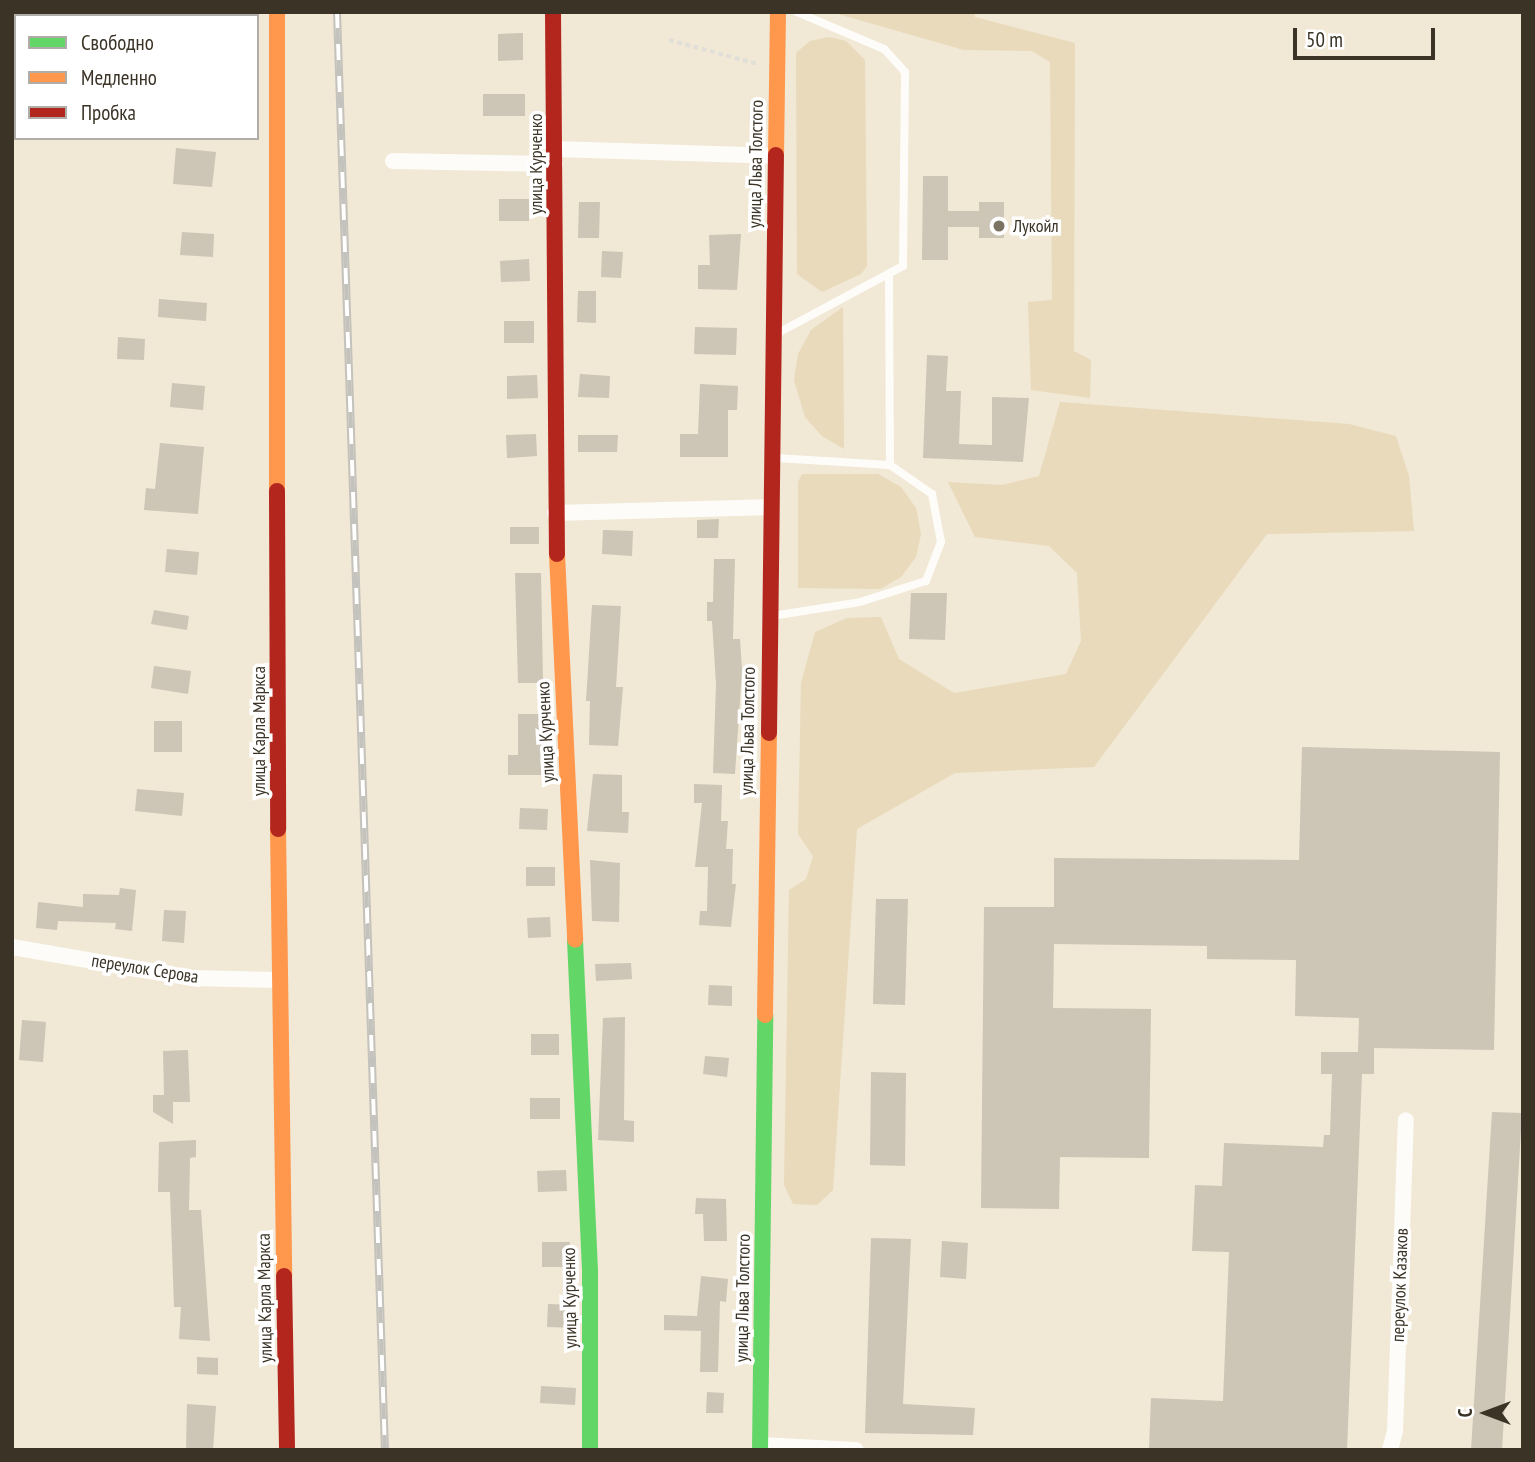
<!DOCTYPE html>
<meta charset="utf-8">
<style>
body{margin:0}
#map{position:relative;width:1535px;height:1462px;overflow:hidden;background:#f1e8d5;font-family:"PT Sans Narrow",sans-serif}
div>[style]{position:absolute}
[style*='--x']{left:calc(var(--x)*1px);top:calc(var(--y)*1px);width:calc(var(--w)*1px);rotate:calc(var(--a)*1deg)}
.green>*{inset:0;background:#e8daba}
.building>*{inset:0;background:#cdc5b6}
.path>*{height:3.5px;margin-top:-1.75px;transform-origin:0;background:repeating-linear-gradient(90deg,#e1dfd8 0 5px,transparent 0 8.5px)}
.lane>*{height:8px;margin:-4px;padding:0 4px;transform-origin:4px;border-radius:4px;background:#fdfcf9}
.street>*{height:16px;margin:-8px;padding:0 8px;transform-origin:8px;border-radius:8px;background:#fdfcf9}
.fast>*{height:16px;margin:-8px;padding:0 8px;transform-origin:8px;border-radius:8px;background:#63d668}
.slow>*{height:16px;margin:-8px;padding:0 8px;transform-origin:8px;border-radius:8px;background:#ff974d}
.jam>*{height:16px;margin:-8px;padding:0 8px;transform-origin:8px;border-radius:8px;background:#b3261e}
.rail>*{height:8px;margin-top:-4px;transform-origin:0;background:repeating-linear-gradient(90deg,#fff 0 16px,#c4c2bd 0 32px);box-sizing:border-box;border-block:2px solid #c4c2bd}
.dots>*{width:19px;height:19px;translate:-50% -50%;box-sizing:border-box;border:4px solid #fff;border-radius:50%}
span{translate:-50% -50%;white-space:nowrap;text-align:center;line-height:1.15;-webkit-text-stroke:7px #fff;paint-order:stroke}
.street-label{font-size:18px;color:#3a3326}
.poi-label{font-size:18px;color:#3a3326}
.left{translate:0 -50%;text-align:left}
.frame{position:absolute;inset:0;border:14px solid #3a3326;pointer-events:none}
.legend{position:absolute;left:14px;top:14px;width:245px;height:126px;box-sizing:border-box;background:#fff;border:2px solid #b0ada8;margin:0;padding:9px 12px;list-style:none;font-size:21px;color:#3a3326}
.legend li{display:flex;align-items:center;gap:14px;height:35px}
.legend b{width:35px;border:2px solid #b0ada8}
.north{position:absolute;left:1451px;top:1378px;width:70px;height:70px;-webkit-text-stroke:5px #fff;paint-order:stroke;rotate:270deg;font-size:19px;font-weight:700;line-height:28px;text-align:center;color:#3a3326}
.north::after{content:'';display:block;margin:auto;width:24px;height:32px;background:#3a3326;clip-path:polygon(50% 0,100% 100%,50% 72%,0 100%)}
.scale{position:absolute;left:1293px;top:28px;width:142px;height:32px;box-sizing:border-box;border:4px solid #3a3326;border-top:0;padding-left:9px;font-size:21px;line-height:24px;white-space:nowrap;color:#3a3326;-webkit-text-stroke:5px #fff;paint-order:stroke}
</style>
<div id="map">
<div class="green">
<i style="clip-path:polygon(831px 12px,974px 12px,975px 17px,1075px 43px,1074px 351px,1091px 360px,1090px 398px,1031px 390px,1028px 302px,1052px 300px,1050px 62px,1032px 51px,964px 50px)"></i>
<i style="clip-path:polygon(829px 37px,846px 41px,865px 60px,867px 266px,861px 274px,822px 292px,797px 274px,796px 53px,810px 41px)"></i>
<i style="clip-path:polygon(843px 307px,844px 449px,822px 436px,805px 417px,794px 380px,798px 354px,811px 330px)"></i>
<i style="clip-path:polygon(1060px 402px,1349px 424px,1396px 436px,1409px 476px,1414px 531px,1267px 534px,1094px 767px,955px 773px,857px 829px,833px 1190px,817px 1205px,793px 1204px,784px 1185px,789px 890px,806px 879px,813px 856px,798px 834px,801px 683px,815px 632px,847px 618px,881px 617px,899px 659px,954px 693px,1066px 674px,1081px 641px,1077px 573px,1049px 546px,975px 537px,948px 482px,1002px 485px,1039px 476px)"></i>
<i style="clip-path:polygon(802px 474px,878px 474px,901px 487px,916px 508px,921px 534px,916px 557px,901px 577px,880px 589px,798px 588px,798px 482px)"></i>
</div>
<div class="building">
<i style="clip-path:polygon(523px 33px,523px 60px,498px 61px,498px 34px)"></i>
<i style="clip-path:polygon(483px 94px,525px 94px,525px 116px,483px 116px)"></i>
<i style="clip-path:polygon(176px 148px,216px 152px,212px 187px,173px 184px)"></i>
<i style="clip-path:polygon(923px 176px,948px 176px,948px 211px,979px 211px,979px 202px,1004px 202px,1004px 238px,979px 238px,979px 227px,948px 227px,948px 260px,922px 260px)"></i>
<i style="clip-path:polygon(499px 199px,529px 199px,529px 221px,499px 221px)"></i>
<i style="clip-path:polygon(579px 202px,600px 202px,599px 238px,578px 238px)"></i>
<i style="clip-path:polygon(182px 232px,214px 234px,213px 257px,180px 255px)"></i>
<i style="clip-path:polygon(741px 234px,737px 290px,698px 289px,698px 265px,710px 265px,709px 235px)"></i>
<i style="clip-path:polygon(602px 251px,623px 252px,621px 278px,601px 277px)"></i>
<i style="clip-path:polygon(529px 259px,530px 281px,501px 282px,500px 261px)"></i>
<i style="clip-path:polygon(578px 291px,596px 291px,596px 323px,577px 322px)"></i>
<i style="clip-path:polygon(159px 299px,207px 303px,206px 321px,158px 317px)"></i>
<i style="clip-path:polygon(504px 321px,534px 321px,534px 343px,504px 343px)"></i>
<i style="clip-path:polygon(695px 327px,737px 328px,736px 355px,694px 354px)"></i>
<i style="clip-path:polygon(118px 337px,145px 339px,144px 360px,117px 359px)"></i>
<i style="clip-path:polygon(927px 355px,948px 356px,946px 391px,961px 391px,959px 444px,992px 445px,992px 397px,1029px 398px,1023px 462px,923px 458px)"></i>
<i style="clip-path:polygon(580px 374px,610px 376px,609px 398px,578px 397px)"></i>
<i style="clip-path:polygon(537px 375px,538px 398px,507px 399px,507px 376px)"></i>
<i style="clip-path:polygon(172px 383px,205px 386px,203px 410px,170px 407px)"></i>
<i style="clip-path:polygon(700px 384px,738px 386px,737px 410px,728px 410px,728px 457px,680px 457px,680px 434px,698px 434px)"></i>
<i style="clip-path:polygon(536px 434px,537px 456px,507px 458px,506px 435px)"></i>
<i style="clip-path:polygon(578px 435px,618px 435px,617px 452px,578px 452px)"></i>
<i style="clip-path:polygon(160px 443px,204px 447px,198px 514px,144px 510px,146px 488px,155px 489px)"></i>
<i style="clip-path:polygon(719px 519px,718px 538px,697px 538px,697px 520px)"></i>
<i style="clip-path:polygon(510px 527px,539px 527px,539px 544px,510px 544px)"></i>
<i style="clip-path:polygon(603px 530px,633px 531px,632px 556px,602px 554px)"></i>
<i style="clip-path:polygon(167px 549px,199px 552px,197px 575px,165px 572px)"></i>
<i style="clip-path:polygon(714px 559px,735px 559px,733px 639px,740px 639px,742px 670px,735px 774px,713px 773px,716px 684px,712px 621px,707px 621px,707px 602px,713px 602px)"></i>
<i style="clip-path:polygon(515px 573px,541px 573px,543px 683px,518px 683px)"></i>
<i style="clip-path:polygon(911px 593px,947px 593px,945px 640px,909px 639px)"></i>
<i style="clip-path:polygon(592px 605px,621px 606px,616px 687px,623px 687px,618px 746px,589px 745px,590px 701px,586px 701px)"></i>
<i style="clip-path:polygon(154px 610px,189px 616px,187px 630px,151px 624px)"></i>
<i style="clip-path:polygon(154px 666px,191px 671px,188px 694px,151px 688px)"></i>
<i style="clip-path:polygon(518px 714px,547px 714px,547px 775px,508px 775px,508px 755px,518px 755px)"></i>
<i style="clip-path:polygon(154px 721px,182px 721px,182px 752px,154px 752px)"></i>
<i style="clip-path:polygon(1302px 747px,1500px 752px,1494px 1050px,1374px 1048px,1374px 1074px,1362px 1074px,1347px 1450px,1149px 1450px,1151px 1398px,1223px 1401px,1229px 1252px,1192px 1251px,1195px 1185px,1222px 1186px,1224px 1143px,1323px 1147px,1324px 1135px,1330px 1135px,1332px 1074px,1321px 1074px,1321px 1052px,1358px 1052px,1359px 1018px,1295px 1016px,1296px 960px,1207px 959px,1207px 946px,1054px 944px,1053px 1008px,1151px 1009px,1149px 1158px,1060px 1157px,1059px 1209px,981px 1208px,984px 907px,1054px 907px,1054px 858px,1299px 860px)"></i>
<i style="clip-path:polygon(593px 774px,622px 775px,622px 812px,629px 812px,628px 833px,587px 831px)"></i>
<i style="clip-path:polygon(694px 784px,722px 785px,721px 821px,728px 821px,726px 849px,733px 849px,732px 884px,736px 884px,731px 927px,699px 925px,700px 911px,707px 911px,708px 867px,695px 867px,702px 803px,694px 803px)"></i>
<i style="clip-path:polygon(137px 789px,184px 793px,182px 816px,135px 811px)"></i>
<i style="clip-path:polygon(520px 808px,548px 809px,547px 830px,519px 829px)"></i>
<i style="clip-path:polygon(590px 860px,620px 863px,619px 922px,592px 921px)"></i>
<i style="clip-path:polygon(526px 867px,555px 867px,555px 886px,526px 886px)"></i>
<i style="clip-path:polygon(120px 888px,136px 890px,132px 931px,115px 929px,116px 923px,58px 921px,57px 930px,36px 928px,38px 902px,83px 907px,83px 894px,119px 895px)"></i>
<i style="clip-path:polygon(876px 899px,908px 899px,905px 1005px,873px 1004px)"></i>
<i style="clip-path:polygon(164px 910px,186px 911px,184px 943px,162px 941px)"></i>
<i style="clip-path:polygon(550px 917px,551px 937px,528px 938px,527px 918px)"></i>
<i style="clip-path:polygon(631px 963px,632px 979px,596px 981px,595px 964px)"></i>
<i style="clip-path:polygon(709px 985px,732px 986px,732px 1006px,708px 1005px)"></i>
<i style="clip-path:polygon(625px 1017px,624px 1120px,634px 1121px,634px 1142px,598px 1140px,603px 1018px)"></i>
<i style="clip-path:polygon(22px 1020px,46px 1022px,43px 1062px,19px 1060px)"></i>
<i style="clip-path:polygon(531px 1034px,559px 1034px,559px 1055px,531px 1055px)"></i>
<i style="clip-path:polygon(188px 1050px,190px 1102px,173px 1102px,173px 1124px,153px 1112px,153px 1095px,164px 1095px,163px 1051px)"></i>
<i style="clip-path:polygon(705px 1056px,729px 1058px,727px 1077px,703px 1074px)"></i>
<i style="clip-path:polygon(871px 1072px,906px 1073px,905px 1166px,870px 1165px)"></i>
<i style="clip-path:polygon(530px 1098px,560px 1098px,560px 1119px,530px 1119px)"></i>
<i style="clip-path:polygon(1492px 1112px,1522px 1113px,1502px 1450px,1471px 1450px)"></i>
<i style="clip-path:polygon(196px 1140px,196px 1157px,190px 1158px,189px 1210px,201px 1210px,210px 1341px,179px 1339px,181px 1307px,174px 1307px,170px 1192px,158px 1192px,159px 1142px)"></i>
<i style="clip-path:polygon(566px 1170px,567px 1191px,538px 1192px,537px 1171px)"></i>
<i style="clip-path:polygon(696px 1198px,726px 1199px,727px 1241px,704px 1241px,703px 1214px,695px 1214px)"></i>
<i style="clip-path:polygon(871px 1238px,911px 1239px,903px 1404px,975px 1408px,973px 1435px,865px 1433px)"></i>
<i style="clip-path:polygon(942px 1241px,968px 1243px,966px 1279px,940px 1277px)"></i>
<i style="clip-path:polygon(542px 1242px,570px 1242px,570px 1267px,542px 1267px)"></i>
<i style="clip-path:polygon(701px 1276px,728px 1279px,726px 1302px,720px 1301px,718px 1372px,700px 1372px,701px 1331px,664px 1330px,664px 1315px,697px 1316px)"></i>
<i style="clip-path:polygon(548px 1304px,576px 1305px,576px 1328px,547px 1327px)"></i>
<i style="clip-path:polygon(197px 1357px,218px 1358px,218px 1375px,197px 1374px)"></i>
<i style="clip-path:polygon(541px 1386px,576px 1388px,575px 1405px,540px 1403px)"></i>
<i style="clip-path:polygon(707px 1392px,724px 1393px,723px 1413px,706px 1413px)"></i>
<i style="clip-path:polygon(187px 1404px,216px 1406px,213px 1450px,186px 1450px)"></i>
</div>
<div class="path">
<i style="--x:669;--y:40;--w:92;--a:15.1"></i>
</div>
<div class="lane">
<i style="--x:889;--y:277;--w:188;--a:89.7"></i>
<i style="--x:778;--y:333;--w:142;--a:-28.2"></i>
<i style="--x:903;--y:266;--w:194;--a:-89.4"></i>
<i style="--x:905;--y:72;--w:31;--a:-132"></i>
<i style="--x:884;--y:49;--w:95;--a:-157"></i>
<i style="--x:772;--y:616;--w:89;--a:-9"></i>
<i style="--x:860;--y:602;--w:69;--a:-17.7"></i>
<i style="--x:926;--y:581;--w:42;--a:-69"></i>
<i style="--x:941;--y:542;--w:49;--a:-100.6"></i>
<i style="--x:932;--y:494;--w:51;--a:-145.4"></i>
<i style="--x:890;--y:465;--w:114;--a:-176.5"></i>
</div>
<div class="street">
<i style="--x:555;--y:149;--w:220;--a:1.8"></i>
<i style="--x:393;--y:161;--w:162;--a:1.1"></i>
<i style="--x:555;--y:513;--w:215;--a:-1.6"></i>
<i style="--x:12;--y:947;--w:183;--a:9.8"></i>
<i style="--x:192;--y:978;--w:86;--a:1.3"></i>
<i style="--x:760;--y:1445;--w:96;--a:3"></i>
<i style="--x:1390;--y:1450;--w:20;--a:-75"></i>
<i style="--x:1395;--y:1431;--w:311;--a:-88"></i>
</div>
<div class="fast">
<i style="--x:575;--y:940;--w:331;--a:87.4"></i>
<i style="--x:590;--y:1271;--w:179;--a:90"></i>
<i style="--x:760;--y:1450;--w:435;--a:-89.3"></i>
</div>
<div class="slow">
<i style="--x:277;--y:12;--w:479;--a:90"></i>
<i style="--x:776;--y:155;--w:143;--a:-89.2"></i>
<i style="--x:557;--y:554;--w:386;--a:87.3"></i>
<i style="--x:278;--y:829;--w:447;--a:89.2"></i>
<i style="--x:765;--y:1015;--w:282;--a:-89.2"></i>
</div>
<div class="jam">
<i style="--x:553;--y:12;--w:542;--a:89.58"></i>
<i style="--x:277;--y:491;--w:338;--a:89.8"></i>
<i style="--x:769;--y:733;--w:578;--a:-89.31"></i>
<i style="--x:284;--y:1276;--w:174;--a:89"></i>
</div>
<div class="rail">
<i style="--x:337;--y:12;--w:1439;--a:88.09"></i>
</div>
<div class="dots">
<i style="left:999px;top:226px;background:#7a7263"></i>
</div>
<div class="street-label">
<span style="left:536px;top:164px;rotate:-90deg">улица Курченко</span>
<span style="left:756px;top:164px;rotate:-89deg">улица Льва Толстого</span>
<span style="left:259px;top:731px;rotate:-90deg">улица Карла Маркса</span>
<span style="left:748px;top:731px;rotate:-89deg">улица Льва Толстого</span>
<span style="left:546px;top:732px;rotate:-93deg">улица Курченко</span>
<span style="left:145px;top:969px;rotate:9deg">переулок Серова</span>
<span style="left:1400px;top:1285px;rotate:-88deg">переулок Казаков</span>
<span style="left:265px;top:1298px;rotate:-91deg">улица Карла Маркса</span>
<span style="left:570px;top:1298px;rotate:-91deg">улица Курченко</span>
<span style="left:743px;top:1298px;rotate:-89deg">улица Льва Толстого</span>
</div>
<div class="poi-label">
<span class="left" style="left:1013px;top:226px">Лукойл</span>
</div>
<div class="frame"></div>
<ul class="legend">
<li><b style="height:9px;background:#63d668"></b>Свободно</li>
<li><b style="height:9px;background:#ff974d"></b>Медленно</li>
<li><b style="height:9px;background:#b3261e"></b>Пробка</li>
</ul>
<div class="north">С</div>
<div class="scale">50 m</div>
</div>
